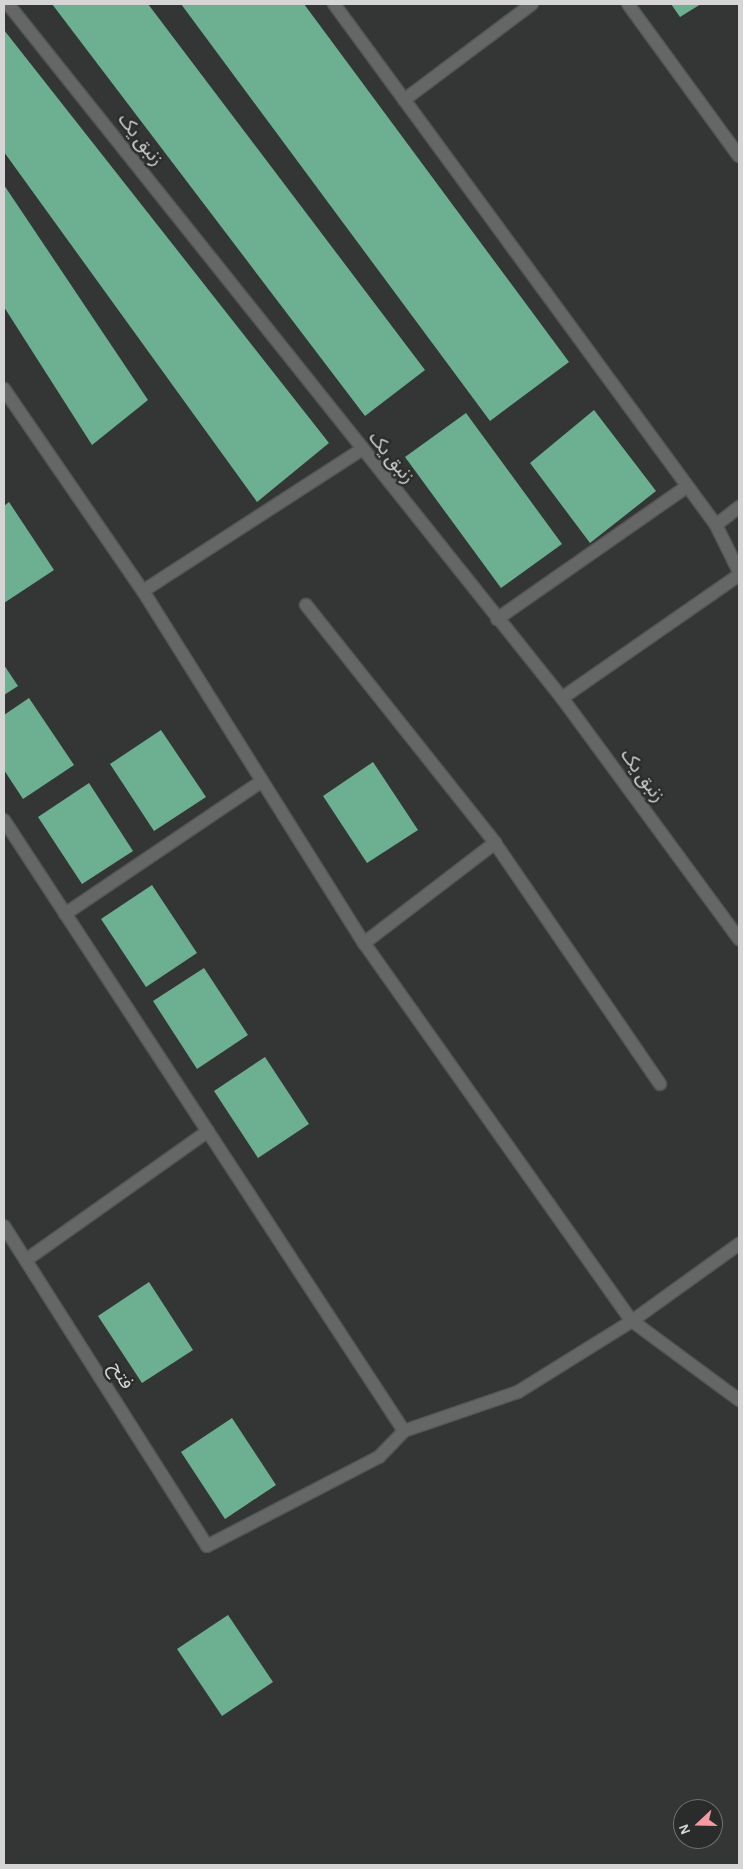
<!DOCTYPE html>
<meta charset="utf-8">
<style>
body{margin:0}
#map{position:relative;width:743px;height:1869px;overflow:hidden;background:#343635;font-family:"Alegreya Sans","Noto Sans Arabic",sans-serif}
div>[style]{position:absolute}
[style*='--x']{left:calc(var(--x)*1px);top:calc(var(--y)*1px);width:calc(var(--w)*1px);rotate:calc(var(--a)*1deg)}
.building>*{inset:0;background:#6cb091}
.roads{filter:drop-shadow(1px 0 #525553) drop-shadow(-1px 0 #525553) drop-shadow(0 1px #525553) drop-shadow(0 -1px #525553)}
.minor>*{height:12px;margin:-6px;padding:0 6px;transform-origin:6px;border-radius:6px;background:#646765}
span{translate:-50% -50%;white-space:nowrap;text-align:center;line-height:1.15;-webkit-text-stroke:5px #2a2c2b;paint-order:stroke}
.street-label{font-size:19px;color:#d4d5d4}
.frame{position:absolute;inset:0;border:5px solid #d4d5d4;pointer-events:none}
.north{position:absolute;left:673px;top:1799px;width:50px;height:50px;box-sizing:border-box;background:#2a2c2b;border:1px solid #6e706f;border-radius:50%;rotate:249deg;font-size:14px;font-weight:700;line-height:20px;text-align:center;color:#d4d5d4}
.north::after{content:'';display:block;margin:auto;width:18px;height:22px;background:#f49aa3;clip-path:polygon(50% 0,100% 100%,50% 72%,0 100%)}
</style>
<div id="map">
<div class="building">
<i style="clip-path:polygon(52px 4px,148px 4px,425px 370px,365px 416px)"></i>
<i style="clip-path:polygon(181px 4px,304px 4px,569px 362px,490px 421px)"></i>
<i style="clip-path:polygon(671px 4px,701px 4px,680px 17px)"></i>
<i style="clip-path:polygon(4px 30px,329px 443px,257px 502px,4px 152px)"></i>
<i style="clip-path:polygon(4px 185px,148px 400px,92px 445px,4px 307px)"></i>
<i style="clip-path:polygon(594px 410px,656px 491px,590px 543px,530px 463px)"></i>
<i style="clip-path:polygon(466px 413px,562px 544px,501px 588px,405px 457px)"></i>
<i style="clip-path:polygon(9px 502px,54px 570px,4px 603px,4px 506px)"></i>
<i style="clip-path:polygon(4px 665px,18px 686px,4px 695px)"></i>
<i style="clip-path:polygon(29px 698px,74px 765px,23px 799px,4px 770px,4px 715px)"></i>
<i style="clip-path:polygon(161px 730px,206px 797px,154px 831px,110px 764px)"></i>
<i style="clip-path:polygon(373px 762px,418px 830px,367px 863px,323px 796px)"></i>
<i style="clip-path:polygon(89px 783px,133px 851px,82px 884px,38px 817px)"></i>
<i style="clip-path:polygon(152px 885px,197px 953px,146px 987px,101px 919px)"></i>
<i style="clip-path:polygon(204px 968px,248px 1035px,197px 1069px,153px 1001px)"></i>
<i style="clip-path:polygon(265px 1057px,309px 1124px,258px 1158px,214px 1091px)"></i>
<i style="clip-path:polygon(149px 1282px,193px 1350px,142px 1383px,98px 1316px)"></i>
<i style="clip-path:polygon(232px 1418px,276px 1485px,225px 1519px,181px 1452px)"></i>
<i style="clip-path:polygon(228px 1615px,273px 1682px,222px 1716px,177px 1649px)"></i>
</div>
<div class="roads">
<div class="minor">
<i style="--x:8;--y:4;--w:888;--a:51.4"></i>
<i style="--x:562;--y:698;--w:299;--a:53.7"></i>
<i style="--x:334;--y:4;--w:646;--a:53.75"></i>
<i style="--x:716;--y:525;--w:52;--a:63.9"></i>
<i style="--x:628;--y:4;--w:188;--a:53.9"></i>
<i style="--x:404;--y:100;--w:160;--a:-36.9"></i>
<i style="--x:4;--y:389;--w:245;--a:55.5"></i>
<i style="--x:143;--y:591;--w:416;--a:57.9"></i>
<i style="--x:364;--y:943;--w:463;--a:54.7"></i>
<i style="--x:632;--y:1321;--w:133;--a:36.4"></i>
<i style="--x:716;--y:525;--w:29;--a:-38"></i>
<i style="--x:143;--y:591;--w:260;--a:-32.9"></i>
<i style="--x:306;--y:605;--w:304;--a:51.5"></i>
<i style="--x:495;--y:843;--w:292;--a:55.6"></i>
<i style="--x:497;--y:619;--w:229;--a:-34.9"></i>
<i style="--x:562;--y:698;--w:216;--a:-34.8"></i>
<i style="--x:4;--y:820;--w:730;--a:56.79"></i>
<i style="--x:65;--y:914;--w:236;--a:-34"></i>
<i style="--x:364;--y:943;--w:165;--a:-37.4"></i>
<i style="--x:4;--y:1226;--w:379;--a:57.6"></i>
<i style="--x:207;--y:1546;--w:194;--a:-27.4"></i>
<i style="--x:379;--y:1457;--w:36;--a:-46"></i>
<i style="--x:404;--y:1431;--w:120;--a:-18.9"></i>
<i style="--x:518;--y:1392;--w:134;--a:-31.9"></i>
<i style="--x:632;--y:1321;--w:132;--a:-35.7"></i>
<i style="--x:26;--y:1260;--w:223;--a:-35.3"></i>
</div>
</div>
<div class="street-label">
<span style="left:140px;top:140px;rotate:52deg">زنبق یک</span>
<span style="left:391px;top:458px;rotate:51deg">زنبق یک</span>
<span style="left:642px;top:776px;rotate:54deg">زنبق یک</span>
<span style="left:121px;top:1376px;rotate:58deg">فتح</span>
</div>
<div class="frame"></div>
<div class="north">N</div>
</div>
